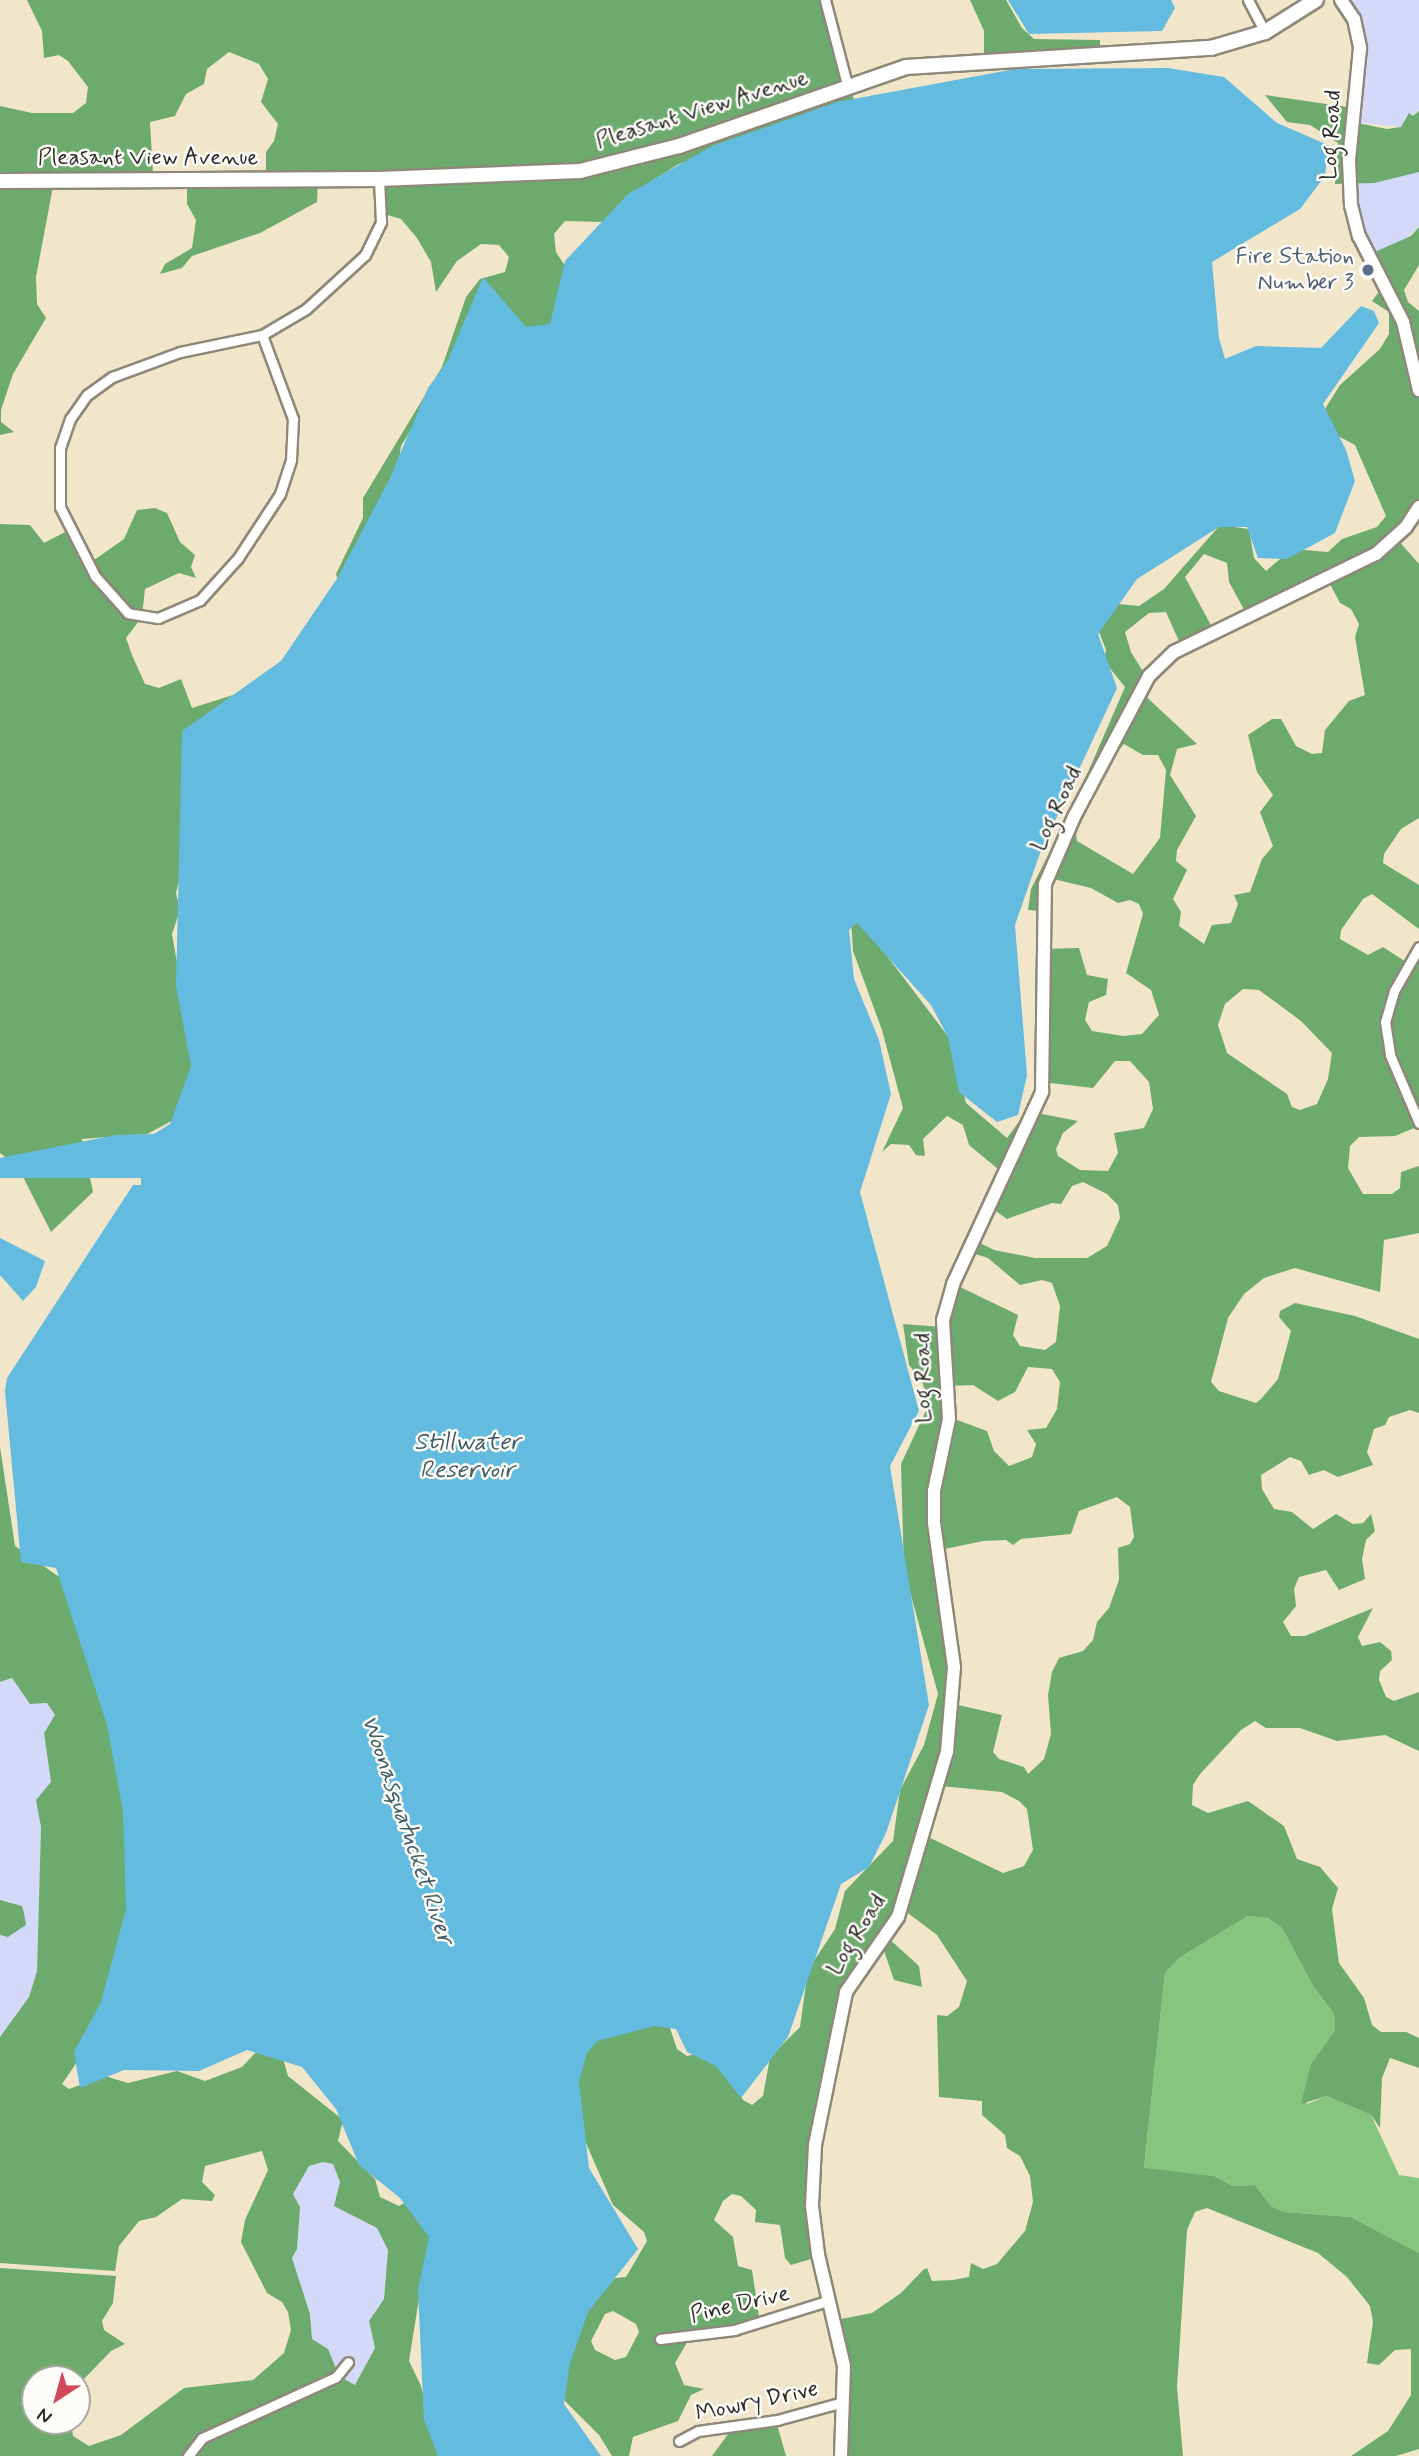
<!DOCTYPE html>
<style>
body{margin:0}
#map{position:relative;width:1419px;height:2456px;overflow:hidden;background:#f1e5ca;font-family:Mynerve,sans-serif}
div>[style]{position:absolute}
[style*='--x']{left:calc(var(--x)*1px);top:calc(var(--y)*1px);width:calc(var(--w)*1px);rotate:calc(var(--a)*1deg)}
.built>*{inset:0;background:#d4d8f9}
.green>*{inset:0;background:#85c67e}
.forest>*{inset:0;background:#6cab6d}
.water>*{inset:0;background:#63bce0}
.roads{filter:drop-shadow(2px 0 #8e887a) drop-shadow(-2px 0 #8e887a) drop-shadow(0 2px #8e887a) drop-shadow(0 -2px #8e887a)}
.minor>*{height:9px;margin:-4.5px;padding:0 4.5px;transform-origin:4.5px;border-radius:4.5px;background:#fff}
.tertiary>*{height:12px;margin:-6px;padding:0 6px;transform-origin:6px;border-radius:6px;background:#fff}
.primary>*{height:14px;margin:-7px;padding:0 7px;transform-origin:7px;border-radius:7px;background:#fff}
.dots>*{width:19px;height:19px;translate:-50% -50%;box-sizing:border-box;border:4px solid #fdfcf7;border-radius:50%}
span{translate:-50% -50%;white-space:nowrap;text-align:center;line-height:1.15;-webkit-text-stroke:5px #fdfcf7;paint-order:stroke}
.street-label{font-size:23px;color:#2b2b2b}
.service-label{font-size:23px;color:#4e5e75}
.right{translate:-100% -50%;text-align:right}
.water-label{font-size:24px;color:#3f5e6a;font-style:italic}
.north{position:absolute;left:21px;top:2365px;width:70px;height:70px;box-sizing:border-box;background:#fdfcf7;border:2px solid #a9a8a5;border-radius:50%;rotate:216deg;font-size:19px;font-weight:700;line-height:28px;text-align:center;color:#2b2b2b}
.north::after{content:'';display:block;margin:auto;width:24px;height:32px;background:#d1495b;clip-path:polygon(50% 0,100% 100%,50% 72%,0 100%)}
</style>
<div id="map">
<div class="built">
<i style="clip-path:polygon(1338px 0,1419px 0,1419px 111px,1413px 116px,1410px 113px,1401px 127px,1353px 122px,1358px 41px)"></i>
<i style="clip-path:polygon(1419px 172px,1419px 227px,1374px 265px,1354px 240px,1345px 186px)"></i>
<i style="clip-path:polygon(12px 1678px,30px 1704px,47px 1703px,55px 1715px,44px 1733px,51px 1782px,37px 1801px,41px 1827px,37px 1971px,29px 1997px,0 2037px,0 1935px,8px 1937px,22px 1906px,0 1900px,0 1682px)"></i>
<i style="clip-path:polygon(323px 2162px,333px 2164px,340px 2182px,334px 2206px,377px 2228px,388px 2250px,384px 2299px,369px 2321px,375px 2348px,355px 2385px,339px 2376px,328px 2349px,312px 2339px,310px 2314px,292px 2258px,297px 2249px,300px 2207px,293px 2194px,309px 2166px)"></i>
</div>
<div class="green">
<i style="clip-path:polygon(1248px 1916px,1268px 1918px,1282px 1928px,1313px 1986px,1334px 2014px,1335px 2030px,1311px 2064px,1307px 2104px,1327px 2096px,1371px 2115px,1399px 2175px,1419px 2178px,1419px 2253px,1351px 2217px,1284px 2212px,1271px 2206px,1255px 2185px,1233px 2186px,1214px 2176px,1144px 2169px,1165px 1973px,1179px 1958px)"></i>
</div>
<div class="forest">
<i style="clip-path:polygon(27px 0,824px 0,854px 100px,679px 164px,650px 182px,603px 222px,565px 221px,554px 234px,556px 252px,569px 272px,558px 329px,529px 330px,480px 300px,466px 318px,448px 369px,401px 446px,396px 487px,339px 584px,336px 574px,363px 518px,363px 498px,442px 367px,466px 297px,480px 279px,505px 272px,509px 257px,499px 245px,481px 244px,457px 261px,436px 292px,431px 262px,417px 238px,401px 219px,381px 213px,382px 176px,318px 180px,317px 202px,260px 233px,192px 256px,182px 268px,160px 274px,165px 264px,192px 248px,196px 220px,187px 204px,187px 178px,266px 175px,266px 152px,274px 141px,278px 124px,261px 102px,268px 79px,259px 64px,229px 52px,207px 69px,204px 84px,186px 94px,175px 116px,150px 122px,153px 174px,54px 181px,36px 277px,37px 304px,46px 318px,13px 374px,1px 410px,1px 422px,14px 432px,0 435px,0 106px,32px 113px,73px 113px,86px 103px,88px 87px,68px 61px,59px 55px,44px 58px,42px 31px)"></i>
<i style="clip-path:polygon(970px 0,1006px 0,1022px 28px,1034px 39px,1100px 40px,1100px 51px,984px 56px,984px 31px)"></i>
<i style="clip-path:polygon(1265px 95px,1354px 108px,1353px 122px,1387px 129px,1401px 127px,1409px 113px,1413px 116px,1419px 111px,1419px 172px,1374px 183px,1335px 184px,1338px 143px,1310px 125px,1287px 122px)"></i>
<i style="clip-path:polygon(evenodd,1419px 227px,1419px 265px,1404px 290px,1408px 302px,1419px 311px,1419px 507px,1396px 538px,1419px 564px,1419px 818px,1401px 829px,1384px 854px,1383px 863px,1419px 885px,1419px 929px,1372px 894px,1363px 899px,1341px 930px,1340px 939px,1368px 955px,1383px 947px,1409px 964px,1419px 950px,1419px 1126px,1395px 1136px,1359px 1137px,1350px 1146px,1348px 1168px,1363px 1194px,1392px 1194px,1400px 1188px,1401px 1172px,1419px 1166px,1419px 1233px,1384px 1240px,1380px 1292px,1295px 1268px,1264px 1278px,1244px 1294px,1228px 1318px,1211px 1382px,1219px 1391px,1256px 1403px,1261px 1399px,1278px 1379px,1291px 1331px,1279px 1317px,1280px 1311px,1295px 1303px,1355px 1316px,1419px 1339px,1419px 1413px,1410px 1410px,1389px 1417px,1385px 1425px,1374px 1429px,1367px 1452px,1373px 1465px,1338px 1477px,1324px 1470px,1309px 1475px,1301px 1461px,1290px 1457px,1261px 1475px,1262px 1489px,1274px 1509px,1292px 1512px,1313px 1529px,1336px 1514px,1353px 1524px,1363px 1523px,1371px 1514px,1375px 1531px,1366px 1540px,1362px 1559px,1365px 1579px,1339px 1590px,1326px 1570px,1299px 1577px,1294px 1589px,1296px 1606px,1283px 1622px,1291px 1636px,1305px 1636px,1373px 1608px,1358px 1637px,1362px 1646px,1380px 1642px,1391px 1651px,1392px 1660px,1380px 1671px,1379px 1680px,1386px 1697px,1394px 1701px,1419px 1692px,1419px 1751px,1385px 1735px,1337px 1741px,1300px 1728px,1266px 1728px,1255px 1721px,1241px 1730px,1200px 1774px,1193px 1785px,1192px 1805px,1208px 1813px,1248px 1801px,1284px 1826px,1297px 1859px,1320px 1867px,1338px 1888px,1332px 1909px,1339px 1963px,1364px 1998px,1372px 2025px,1381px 2032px,1406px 2032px,1419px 2038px,1419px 2068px,1390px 2058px,1382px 2078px,1380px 2128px,1371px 2115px,1327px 2096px,1301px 2104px,1311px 2064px,1335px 2030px,1334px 2014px,1313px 1986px,1282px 1928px,1268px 1918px,1248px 1916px,1179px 1958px,1165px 1973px,1144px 2168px,1214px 2176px,1233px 2186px,1255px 2185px,1271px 2206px,1284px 2212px,1351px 2217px,1419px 2253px,1419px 2449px,1396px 2456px,1351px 2456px,1388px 2431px,1411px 2395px,1411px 2349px,1395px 2350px,1379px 2365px,1367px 2363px,1373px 2322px,1370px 2306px,1347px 2277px,1318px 2253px,1207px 2208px,1195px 2212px,1187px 2230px,1177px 2387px,1183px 2456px,840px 2456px,843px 2409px,836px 2320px,872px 2313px,901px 2293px,923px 2270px,927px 2268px,932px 2281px,953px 2280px,969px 2277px,971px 2263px,983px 2269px,997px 2264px,1025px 2231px,1033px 2202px,1030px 2176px,1020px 2156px,1007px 2148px,1005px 2135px,982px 2115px,982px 2101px,939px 2097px,937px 2015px,947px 2016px,959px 2007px,967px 1981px,937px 1935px,904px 1910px,887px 1937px,919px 1966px,922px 1987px,894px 1980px,882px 1945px,850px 1987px,826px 2083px,815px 2211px,821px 2256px,791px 2265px,785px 2258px,780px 2225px,755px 2222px,756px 2210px,741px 2196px,732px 2194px,723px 2201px,714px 2220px,733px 2237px,738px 2266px,752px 2270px,760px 2323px,689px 2339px,675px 2363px,684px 2385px,704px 2389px,691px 2395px,678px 2421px,633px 2437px,629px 2456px,612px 2456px,599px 2435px,564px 2400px,561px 2341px,615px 2278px,626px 2277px,647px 2241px,644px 2232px,613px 2205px,579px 2127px,579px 2046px,654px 2022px,670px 2028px,677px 2049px,687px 2056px,696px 2054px,728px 2070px,743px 2100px,752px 2105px,763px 2096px,770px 2057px,800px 2027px,808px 1970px,835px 1929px,845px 1891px,893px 1841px,900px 1790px,924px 1745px,938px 1694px,904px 1570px,901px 1464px,929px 1404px,922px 1381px,909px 1365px,903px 1324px,942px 1327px,954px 1284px,1018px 1315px,1013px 1335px,1020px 1346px,1045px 1350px,1056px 1342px,1060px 1306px,1052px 1283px,1042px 1280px,1020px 1285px,988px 1258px,969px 1252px,974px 1240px,994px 1250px,1035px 1258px,1087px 1258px,1107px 1246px,1120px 1218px,1118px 1205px,1107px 1194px,1083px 1182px,1072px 1186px,1061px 1204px,1052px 1203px,1007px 1219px,990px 1207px,1004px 1174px,969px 1145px,963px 1125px,947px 1116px,923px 1139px,925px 1156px,916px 1155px,909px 1145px,891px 1144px,882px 1152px,903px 1108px,882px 1030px,853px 951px,851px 920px,856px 915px,950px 1039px,966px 1103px,1007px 1138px,1027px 1111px,1078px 1121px,1063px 1133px,1056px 1149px,1058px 1156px,1080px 1170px,1108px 1171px,1118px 1153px,1114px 1133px,1144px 1128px,1153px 1109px,1149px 1082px,1130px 1061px,1115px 1061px,1093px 1088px,1042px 1082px,1043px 949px,1079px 948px,1087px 975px,1108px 979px,1106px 995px,1089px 1002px,1085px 1020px,1092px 1031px,1123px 1036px,1142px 1034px,1159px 1015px,1151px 990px,1126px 973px,1143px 914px,1139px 904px,1130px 900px,1118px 903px,1091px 888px,1049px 878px,1041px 911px,1028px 910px,1031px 889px,1075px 802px,1125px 687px,1104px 661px,1106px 650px,1096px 624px,1119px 604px,1139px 606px,1164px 589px,1220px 525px,1249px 529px,1254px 558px,1266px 571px,1292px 549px,1328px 552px,1342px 539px,1377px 527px,1386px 516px,1355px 445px,1338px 436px,1323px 412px,1340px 385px,1380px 349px,1389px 334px,1389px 312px,1372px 301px,1385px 284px,1372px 261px,1377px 251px,1411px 236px,1419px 227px,1204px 554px,1227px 563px,1229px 582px,1247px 615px,1329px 582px,1340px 603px,1351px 609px,1359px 624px,1355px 637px,1365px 695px,1349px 701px,1325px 730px,1322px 753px,1312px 754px,1296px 746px,1281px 719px,1272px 719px,1248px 735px,1257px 772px,1273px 795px,1260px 812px,1273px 846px,1262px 859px,1250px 892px,1234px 895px,1238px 904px,1231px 923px,1212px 925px,1204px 944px,1179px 926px,1181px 912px,1173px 899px,1187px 870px,1176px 861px,1177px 850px,1196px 816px,1170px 775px,1177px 749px,1197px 744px,1140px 691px,1147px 678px,1131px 652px,1125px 632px,1149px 613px,1166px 612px,1182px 648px,1213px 629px,1185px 577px,1204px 554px,1419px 227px,1124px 744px,1143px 755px,1158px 755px,1166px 770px,1160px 838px,1133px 874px,1077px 841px,1076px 833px,1110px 760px,1124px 744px,1419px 227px,1243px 989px,1259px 990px,1301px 1021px,1332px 1053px,1328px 1079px,1317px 1104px,1300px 1110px,1292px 1107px,1287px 1094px,1227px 1053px,1218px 1025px,1225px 1004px,1243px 989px,1419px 227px,1028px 1367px,1052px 1369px,1060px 1382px,1057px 1409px,1046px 1428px,1027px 1430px,1036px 1444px,1032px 1457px,1009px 1466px,994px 1451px,987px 1431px,949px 1417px,948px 1386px,973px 1385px,998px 1401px,1015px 1392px,1028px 1367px,1419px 227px,1117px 1497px,1130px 1507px,1134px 1537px,1130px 1544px,1118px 1548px,1119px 1580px,1109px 1608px,1097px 1622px,1093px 1640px,1083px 1651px,1059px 1658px,1052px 1672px,1048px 1695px,1051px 1734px,1044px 1759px,1028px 1774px,1024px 1767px,999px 1759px,993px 1752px,1002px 1715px,958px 1705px,955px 1620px,940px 1550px,983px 1541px,1006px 1540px,1013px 1545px,1021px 1539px,1071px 1534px,1079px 1511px,1117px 1497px,1419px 227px,941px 1786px,1002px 1792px,1019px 1801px,1027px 1809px,1033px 1850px,1024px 1866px,1003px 1873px,926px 1836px,941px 1786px,1419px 227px,613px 2311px,636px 2324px,639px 2332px,626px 2357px,615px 2360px,595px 2350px,591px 2341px,605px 2314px,613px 2311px)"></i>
<i style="clip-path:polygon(155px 508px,167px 513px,180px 542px,195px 555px,191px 567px,196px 578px,179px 573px,145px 589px,142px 617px,126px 638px,132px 655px,145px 684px,159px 688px,181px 679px,192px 708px,233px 695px,185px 855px,176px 893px,180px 910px,172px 934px,181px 986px,211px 1021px,181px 1116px,147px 1134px,82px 1139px,93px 1192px,51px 1232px,18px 1167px,0 1153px,0 524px,30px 525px,44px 543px,67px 531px,87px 565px,124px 539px,137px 510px)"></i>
<i style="clip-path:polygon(evenodd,0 1447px,15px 1546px,65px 1581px,117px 1733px,130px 1891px,110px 2014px,62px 2084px,69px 2089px,105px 2076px,128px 2083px,177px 2071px,205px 2081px,242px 2067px,259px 2049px,282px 2055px,288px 2076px,343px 2120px,338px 2141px,375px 2179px,380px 2197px,399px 2206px,409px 2200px,439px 2249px,421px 2286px,409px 2361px,421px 2386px,439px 2456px,0 2456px,0 2268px,116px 2276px,113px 2303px,102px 2321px,104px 2330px,125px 2344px,111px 2351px,84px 2379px,77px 2402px,77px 2379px,35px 2379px,35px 2421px,71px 2421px,73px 2436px,89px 2446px,121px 2435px,184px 2388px,253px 2380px,284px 2353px,291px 2330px,288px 2312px,282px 2302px,267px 2293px,241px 2242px,245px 2220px,268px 2170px,262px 2151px,205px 2166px,202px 2182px,215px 2195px,212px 2201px,182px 2199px,156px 2217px,139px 2221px,119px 2246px,115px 2271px,0 2263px,0 2037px,29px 1997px,37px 1971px,41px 1827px,36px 1800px,51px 1782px,44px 1733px,55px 1715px,47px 1703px,30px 1704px,12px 1678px,0 1682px,0 1447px,323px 2162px,333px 2164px,340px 2182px,334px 2206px,377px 2228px,388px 2250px,384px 2299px,369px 2321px,375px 2348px,355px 2385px,339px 2376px,328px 2349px,312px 2339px,310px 2314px,292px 2258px,297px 2249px,300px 2207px,293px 2194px,309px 2166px,323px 2162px)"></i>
<i style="clip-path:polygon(0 1900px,22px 1906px,24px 1913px,26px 1925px,8px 1937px,0 1935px)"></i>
<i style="clip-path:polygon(776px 2421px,786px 2456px,712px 2456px,734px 2426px)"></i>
</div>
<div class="water">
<i style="clip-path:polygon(1008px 0,1171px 0,1175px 8px,1162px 31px,1029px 34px)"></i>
<i style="clip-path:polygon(1168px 68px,1224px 77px,1277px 123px,1328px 145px,1325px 176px,1300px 209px,1212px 262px,1219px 338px,1225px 359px,1256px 346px,1321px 348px,1361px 306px,1374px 311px,1379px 323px,1323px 404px,1346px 450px,1355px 481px,1335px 533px,1287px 559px,1258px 558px,1247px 527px,1219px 527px,1137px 579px,1098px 634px,1117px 688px,1040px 853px,1015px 925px,1027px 1075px,1018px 1115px,997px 1122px,959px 1092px,948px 1037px,931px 1005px,857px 923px,849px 930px,854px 979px,879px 1040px,891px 1094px,860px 1192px,919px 1411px,890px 1466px,929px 1705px,886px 1833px,869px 1867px,841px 1884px,788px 2037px,741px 2098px,716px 2066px,687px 2052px,676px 2029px,655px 2026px,597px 2041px,587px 2053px,579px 2082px,589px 2168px,638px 2249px,588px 2312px,570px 2363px,564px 2404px,601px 2456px,438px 2456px,424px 2420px,418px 2290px,429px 2237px,400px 2198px,359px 2165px,336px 2109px,302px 2067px,247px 2050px,199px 2071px,124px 2070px,80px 2088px,74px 2052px,101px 2002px,126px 1909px,123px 1811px,107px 1725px,56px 1568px,21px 1562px,5px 1391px,7px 1378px,133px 1185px,141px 1185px,141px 1178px,0 1178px,0 1158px,116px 1135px,154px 1134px,170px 1124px,191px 1066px,176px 986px,182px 731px,281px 661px,338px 577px,389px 480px,428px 388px,448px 360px,483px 277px,526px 327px,550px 324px,565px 261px,628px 194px,712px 146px,837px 102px,1015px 69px)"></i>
<i style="clip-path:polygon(0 1238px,45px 1261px,36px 1287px,23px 1301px,0 1275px)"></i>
</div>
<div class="roads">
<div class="minor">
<i style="--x:825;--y:0;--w:91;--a:75.4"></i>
<i style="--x:1248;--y:0;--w:36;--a:62"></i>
<i style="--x:262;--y:335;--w:90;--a:69.7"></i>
<i style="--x:293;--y:419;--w:41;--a:92.8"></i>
<i style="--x:291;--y:460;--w:36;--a:108"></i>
<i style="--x:280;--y:494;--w:77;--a:123.3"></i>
<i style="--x:238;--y:558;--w:57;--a:132.1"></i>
<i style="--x:200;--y:600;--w:46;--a:156.8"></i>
<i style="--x:158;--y:618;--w:30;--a:-171"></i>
<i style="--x:128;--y:613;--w:50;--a:-131.7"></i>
<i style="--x:95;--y:576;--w:77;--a:-116.9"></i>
<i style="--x:60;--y:507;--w:59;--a:-90"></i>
<i style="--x:60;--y:448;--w:31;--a:-71"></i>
<i style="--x:70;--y:419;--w:29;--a:-55"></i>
<i style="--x:87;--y:395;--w:31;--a:-36"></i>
<i style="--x:112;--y:377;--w:72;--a:-20.2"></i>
<i style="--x:180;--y:352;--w:84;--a:-11.7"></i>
<i style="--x:262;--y:335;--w:51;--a:-30.6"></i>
<i style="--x:306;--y:309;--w:80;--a:-42.5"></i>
<i style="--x:365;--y:255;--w:37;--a:-64"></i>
<i style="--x:381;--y:222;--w:43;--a:-92.7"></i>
<i style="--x:1419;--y:947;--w:51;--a:119.6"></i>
<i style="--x:1394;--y:991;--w:32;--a:106"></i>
<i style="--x:1385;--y:1022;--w:33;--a:81"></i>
<i style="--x:1390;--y:1055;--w:74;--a:66.9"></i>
<i style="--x:660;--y:2339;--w:75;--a:-6.9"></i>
<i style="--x:734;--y:2330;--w:97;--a:-17.3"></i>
<i style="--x:679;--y:2441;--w:21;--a:-28"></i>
<i style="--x:698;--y:2431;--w:80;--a:-7.9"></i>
<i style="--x:777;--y:2420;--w:68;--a:-15.3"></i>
<i style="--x:188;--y:2456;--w:23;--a:-52"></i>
<i style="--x:202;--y:2438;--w:147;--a:-24.5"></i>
<i style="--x:336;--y:2377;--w:19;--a:-51"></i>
</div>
<div class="tertiary">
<i style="--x:1341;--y:0;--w:23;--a:56"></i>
<i style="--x:1354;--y:19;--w:30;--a:78"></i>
<i style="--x:1360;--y:48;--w:114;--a:95.6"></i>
<i style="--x:1349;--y:161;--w:44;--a:87.4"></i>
<i style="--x:1351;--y:205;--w:32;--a:76"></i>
<i style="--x:1359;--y:236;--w:97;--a:62.9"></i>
<i style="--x:1403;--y:322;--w:70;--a:76.8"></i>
<i style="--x:841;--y:2456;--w:90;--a:-88.1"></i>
<i style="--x:844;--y:2366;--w:115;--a:-103.1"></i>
<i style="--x:818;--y:2254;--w:48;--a:-97.1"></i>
<i style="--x:812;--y:2206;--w:61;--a:-87.2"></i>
<i style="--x:815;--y:2145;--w:156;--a:-78.5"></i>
<i style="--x:846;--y:1992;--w:91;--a:-55.3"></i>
<i style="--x:898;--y:1917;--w:172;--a:-73.5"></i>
<i style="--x:947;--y:1752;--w:85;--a:-85.3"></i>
<i style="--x:954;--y:1667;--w:146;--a:-97.9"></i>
<i style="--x:934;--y:1522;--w:31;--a:-90"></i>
<i style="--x:934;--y:1491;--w:74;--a:-78.2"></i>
<i style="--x:949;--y:1419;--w:99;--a:-93.5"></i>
<i style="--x:943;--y:1320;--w:37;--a:-74"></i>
<i style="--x:953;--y:1284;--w:212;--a:-65.1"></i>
<i style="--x:1042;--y:1092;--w:208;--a:-89.2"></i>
<i style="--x:1045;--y:884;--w:73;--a:-66.6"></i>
<i style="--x:1074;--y:817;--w:160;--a:-62"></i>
<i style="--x:1149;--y:676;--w:35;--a:-44"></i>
<i style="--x:1174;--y:652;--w:225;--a:-25.9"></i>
<i style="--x:1376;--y:554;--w:40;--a:-42"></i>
<i style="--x:1406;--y:527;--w:24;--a:-57"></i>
</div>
<div class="primary">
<i style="--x:0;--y:181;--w:379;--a:-0.3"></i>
<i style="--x:379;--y:179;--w:201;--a:-2.3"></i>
<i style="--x:580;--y:171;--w:102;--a:-14.2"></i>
<i style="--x:679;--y:146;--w:240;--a:-19.2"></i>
<i style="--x:906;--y:67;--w:306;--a:-3.6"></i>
<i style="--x:1211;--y:48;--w:56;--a:-16.5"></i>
<i style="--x:1265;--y:32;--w:60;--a:-32.1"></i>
</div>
</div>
<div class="dots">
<i style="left:1368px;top:270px;background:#5c6f8a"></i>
</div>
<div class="street-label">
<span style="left:702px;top:110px;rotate:-17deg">Pleasant View Avenue</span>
<span style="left:1332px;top:135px;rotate:-87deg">Log Road</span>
<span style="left:148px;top:158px">Pleasant View Avenue</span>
<span style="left:1057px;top:809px;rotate:-65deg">Log Road</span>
<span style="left:924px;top:1378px;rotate:-91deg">Log Road</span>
<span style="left:857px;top:1935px;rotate:-58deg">Log Road</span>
<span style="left:740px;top:2305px;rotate:-13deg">Pine Drive</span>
<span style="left:757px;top:2402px;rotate:-12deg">Mowry Drive</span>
</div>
<div class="service-label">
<span class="right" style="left:1354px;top:270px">Fire Station<br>Number 3</span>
</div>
<div class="water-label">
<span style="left:467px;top:1457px">Stillwater<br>Reservoir</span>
<span style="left:407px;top:1830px;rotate:71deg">Woonasquatucket River</span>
</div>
<div class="north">N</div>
</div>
